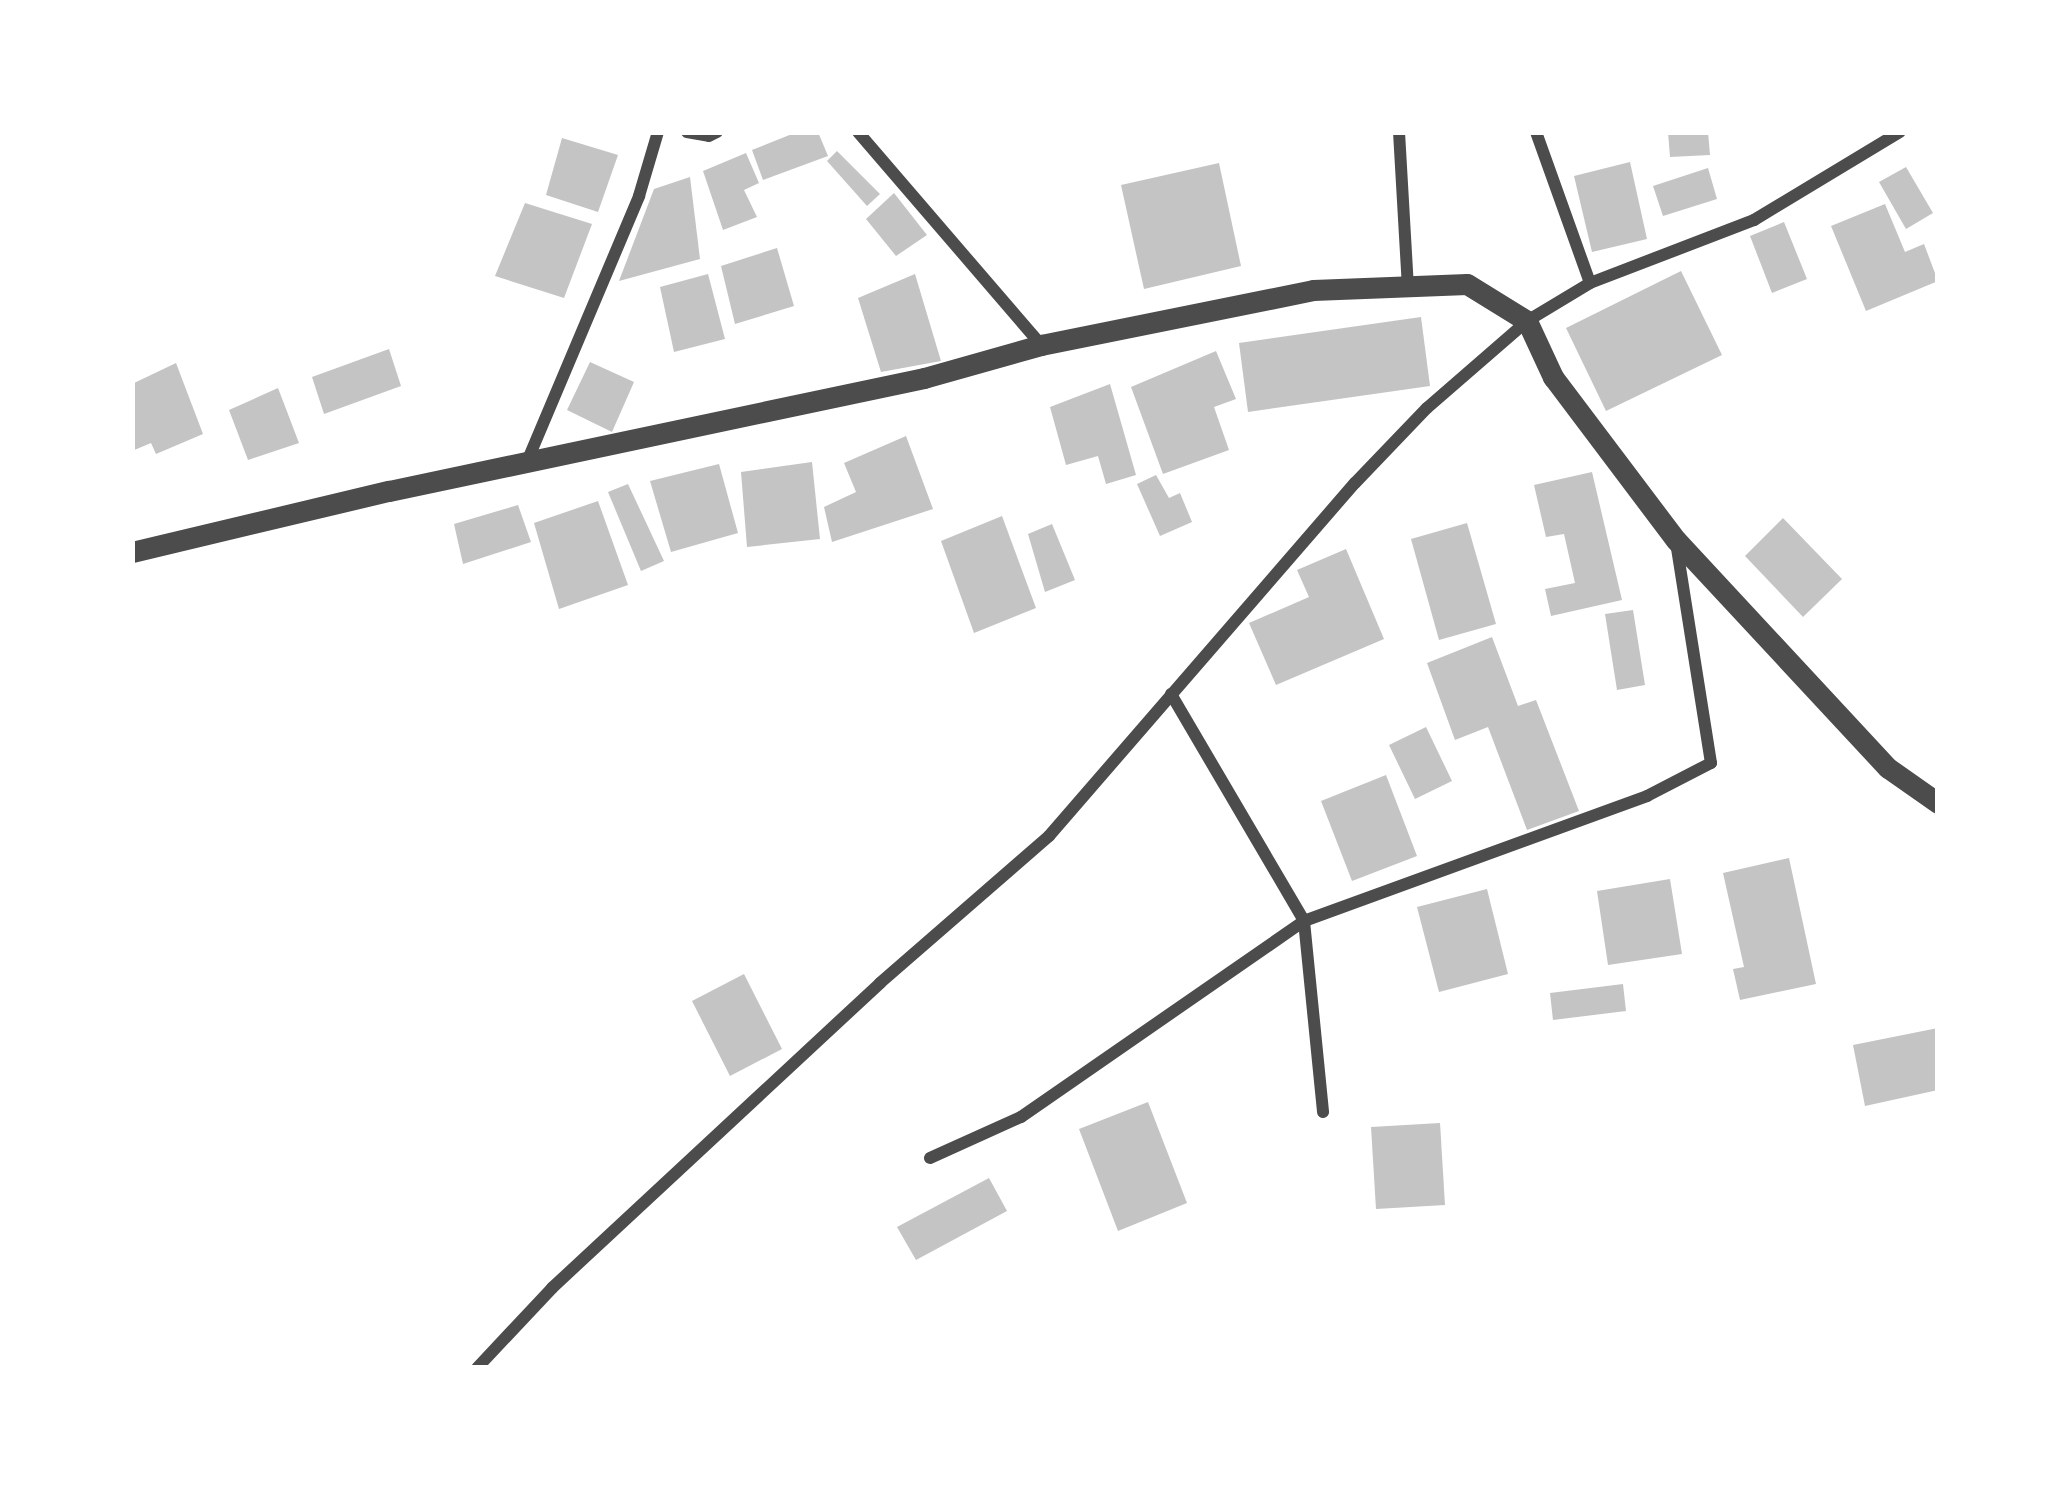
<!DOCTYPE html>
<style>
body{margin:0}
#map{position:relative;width:2070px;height:1500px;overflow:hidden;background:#fff;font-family:"Space Grotesk",sans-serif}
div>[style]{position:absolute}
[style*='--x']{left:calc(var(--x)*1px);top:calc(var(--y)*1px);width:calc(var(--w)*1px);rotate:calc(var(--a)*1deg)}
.building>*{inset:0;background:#c4c4c4}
.minor>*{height:12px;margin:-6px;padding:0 6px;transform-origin:6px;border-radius:6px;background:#4c4c4c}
.tertiary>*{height:21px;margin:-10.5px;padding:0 10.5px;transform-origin:10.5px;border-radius:10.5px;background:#4c4c4c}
span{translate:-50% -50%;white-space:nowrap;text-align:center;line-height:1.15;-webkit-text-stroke:12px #fff;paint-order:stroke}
.frame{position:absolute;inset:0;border:135px solid #fff;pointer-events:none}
</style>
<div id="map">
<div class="building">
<i style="clip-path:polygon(797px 132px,818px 132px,828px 156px,763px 180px,752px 150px)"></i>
<i style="clip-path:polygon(1668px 132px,1708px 132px,1710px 155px,1670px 157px)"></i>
<i style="clip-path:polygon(562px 138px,618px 155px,598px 212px,546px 195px)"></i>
<i style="clip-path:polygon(837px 151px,880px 194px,867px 206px,827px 161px)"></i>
<i style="clip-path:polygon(746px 153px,759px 183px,744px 190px,757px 217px,723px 230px,703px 171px)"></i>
<i style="clip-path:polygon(1630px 162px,1647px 239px,1592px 252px,1574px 176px)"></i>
<i style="clip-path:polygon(1219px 163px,1241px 266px,1144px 289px,1121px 185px)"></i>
<i style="clip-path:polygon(1906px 167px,1933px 213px,1906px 229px,1879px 182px)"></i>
<i style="clip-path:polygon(1708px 168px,1717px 199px,1663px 216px,1653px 186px)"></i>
<i style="clip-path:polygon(690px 177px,700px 259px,619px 281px,654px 189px)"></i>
<i style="clip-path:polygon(894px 193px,927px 235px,896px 256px,866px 219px)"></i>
<i style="clip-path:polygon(525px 203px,592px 224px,564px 298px,495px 276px)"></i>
<i style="clip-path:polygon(1885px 204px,1905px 252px,1924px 244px,1938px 281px,1866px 311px,1831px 226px)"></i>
<i style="clip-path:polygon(1784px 222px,1807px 279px,1772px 293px,1750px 236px)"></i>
<i style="clip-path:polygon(777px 248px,794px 306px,735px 324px,721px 266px)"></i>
<i style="clip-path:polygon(1681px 271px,1722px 355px,1606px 411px,1566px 328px)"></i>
<i style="clip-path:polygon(708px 274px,725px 339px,674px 352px,660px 287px)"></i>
<i style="clip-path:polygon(915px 274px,941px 361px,881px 372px,858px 298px)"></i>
<i style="clip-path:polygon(1421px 317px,1430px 386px,1248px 412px,1239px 343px)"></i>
<i style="clip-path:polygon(389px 349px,401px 386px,324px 414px,312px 377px)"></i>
<i style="clip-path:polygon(1216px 351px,1236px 399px,1214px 407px,1229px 450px,1163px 474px,1131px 387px)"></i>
<i style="clip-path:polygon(590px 362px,634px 382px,612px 432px,567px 410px)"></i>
<i style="clip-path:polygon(176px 363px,203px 434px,156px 454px,151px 443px,132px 451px,132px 384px)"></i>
<i style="clip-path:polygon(1110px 384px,1136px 475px,1106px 484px,1098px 456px,1066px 465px,1050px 407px)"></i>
<i style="clip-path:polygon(278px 388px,299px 443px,248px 460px,229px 410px)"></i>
<i style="clip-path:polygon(906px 436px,933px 509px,832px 542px,824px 507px,856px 492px,844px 463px)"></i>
<i style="clip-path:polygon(812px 462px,820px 539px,747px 547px,741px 472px)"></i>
<i style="clip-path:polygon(719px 464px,738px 533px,671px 552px,650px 481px)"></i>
<i style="clip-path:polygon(1592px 472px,1622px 600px,1551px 616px,1545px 589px,1575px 583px,1564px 534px,1546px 537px,1534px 485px)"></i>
<i style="clip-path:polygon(1156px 475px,1169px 498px,1180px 493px,1192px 522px,1160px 536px,1137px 484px)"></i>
<i style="clip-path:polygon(628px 484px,664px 561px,641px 571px,608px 492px)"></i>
<i style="clip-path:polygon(598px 501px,628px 585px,559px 609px,534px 523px)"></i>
<i style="clip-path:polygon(518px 505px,531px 542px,463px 564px,454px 524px)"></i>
<i style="clip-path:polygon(1002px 516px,1036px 608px,974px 633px,941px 541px)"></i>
<i style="clip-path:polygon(1783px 518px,1842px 579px,1803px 617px,1745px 556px)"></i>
<i style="clip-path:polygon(1467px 523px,1496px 624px,1439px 640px,1411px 539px)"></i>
<i style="clip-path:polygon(1052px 524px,1075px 580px,1045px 592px,1028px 534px)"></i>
<i style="clip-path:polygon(1346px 549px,1384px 639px,1276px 685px,1249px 623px,1309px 597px,1297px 570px)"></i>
<i style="clip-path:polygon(1633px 610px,1645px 685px,1617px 690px,1605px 614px)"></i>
<i style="clip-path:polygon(1492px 637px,1518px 706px,1536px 700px,1579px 811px,1527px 830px,1488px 727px,1455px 740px,1427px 663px)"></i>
<i style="clip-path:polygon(1426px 727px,1452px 781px,1415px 799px,1389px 745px)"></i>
<i style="clip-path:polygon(1386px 775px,1417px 856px,1352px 881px,1321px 801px)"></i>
<i style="clip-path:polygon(1789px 858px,1816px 984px,1740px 1000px,1733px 969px,1744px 967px,1723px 873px)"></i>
<i style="clip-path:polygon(1670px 879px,1682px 954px,1608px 965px,1597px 891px)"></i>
<i style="clip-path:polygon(1487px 889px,1508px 974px,1439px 992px,1417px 907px)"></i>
<i style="clip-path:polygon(744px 974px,782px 1049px,730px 1076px,692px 1001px)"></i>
<i style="clip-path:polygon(1623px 984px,1626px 1011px,1553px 1020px,1550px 993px)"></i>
<i style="clip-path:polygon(1938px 1028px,1938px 1090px,1865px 1106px,1853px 1045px)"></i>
<i style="clip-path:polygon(1148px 1102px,1187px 1203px,1118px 1231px,1079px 1129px)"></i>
<i style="clip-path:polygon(1440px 1123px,1445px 1205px,1376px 1209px,1371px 1127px)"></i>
<i style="clip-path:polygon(989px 1178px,1007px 1211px,916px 1260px,897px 1227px)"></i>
</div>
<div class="minor">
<i style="--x:687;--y:132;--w:22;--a:10"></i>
<i style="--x:709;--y:136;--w:9;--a:-27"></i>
<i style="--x:858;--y:132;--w:281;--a:49.3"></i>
<i style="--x:1399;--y:132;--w:154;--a:86.7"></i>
<i style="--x:1536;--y:132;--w:160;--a:70.3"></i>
<i style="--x:526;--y:464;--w:291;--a:-67.1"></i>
<i style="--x:639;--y:196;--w:67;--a:-73.5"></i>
<i style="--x:1171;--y:694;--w:263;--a:59.6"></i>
<i style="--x:1304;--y:921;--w:192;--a:84.3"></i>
<i style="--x:930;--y:1158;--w:100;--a:-24.3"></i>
<i style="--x:1021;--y:1117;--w:344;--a:-34.7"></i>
<i style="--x:1304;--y:921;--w:365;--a:-20"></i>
<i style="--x:1647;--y:796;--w:72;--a:-27.3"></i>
<i style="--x:1711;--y:763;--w:224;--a:-99"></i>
<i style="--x:477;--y:1368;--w:110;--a:-46.8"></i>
<i style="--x:552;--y:1288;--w:448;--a:-42.9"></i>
<i style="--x:880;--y:983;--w:224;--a:-41"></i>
<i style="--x:1049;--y:836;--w:467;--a:-49.1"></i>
<i style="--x:1355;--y:483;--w:104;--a:-46.2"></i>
<i style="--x:1427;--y:408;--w:133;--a:-41"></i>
<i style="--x:1527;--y:321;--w:74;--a:-31.1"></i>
<i style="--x:1590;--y:283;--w:176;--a:-21"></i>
<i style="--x:1754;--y:220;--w:170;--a:-31.1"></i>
</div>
<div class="tertiary">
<i style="--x:132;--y:552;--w:264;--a:-13.4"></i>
<i style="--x:389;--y:491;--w:547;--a:-11.93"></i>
<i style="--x:924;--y:378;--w:122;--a:-15.8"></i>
<i style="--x:1041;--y:345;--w:278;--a:-11.4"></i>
<i style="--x:1313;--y:290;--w:154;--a:-2.2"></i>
<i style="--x:1467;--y:284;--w:70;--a:31.7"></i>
<i style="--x:1527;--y:321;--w:62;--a:65.1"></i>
<i style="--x:1553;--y:377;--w:204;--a:53"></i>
<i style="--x:1676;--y:540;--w:311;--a:47.1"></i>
<i style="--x:1888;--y:768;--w:61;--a:35"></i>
</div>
<div class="frame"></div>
</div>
